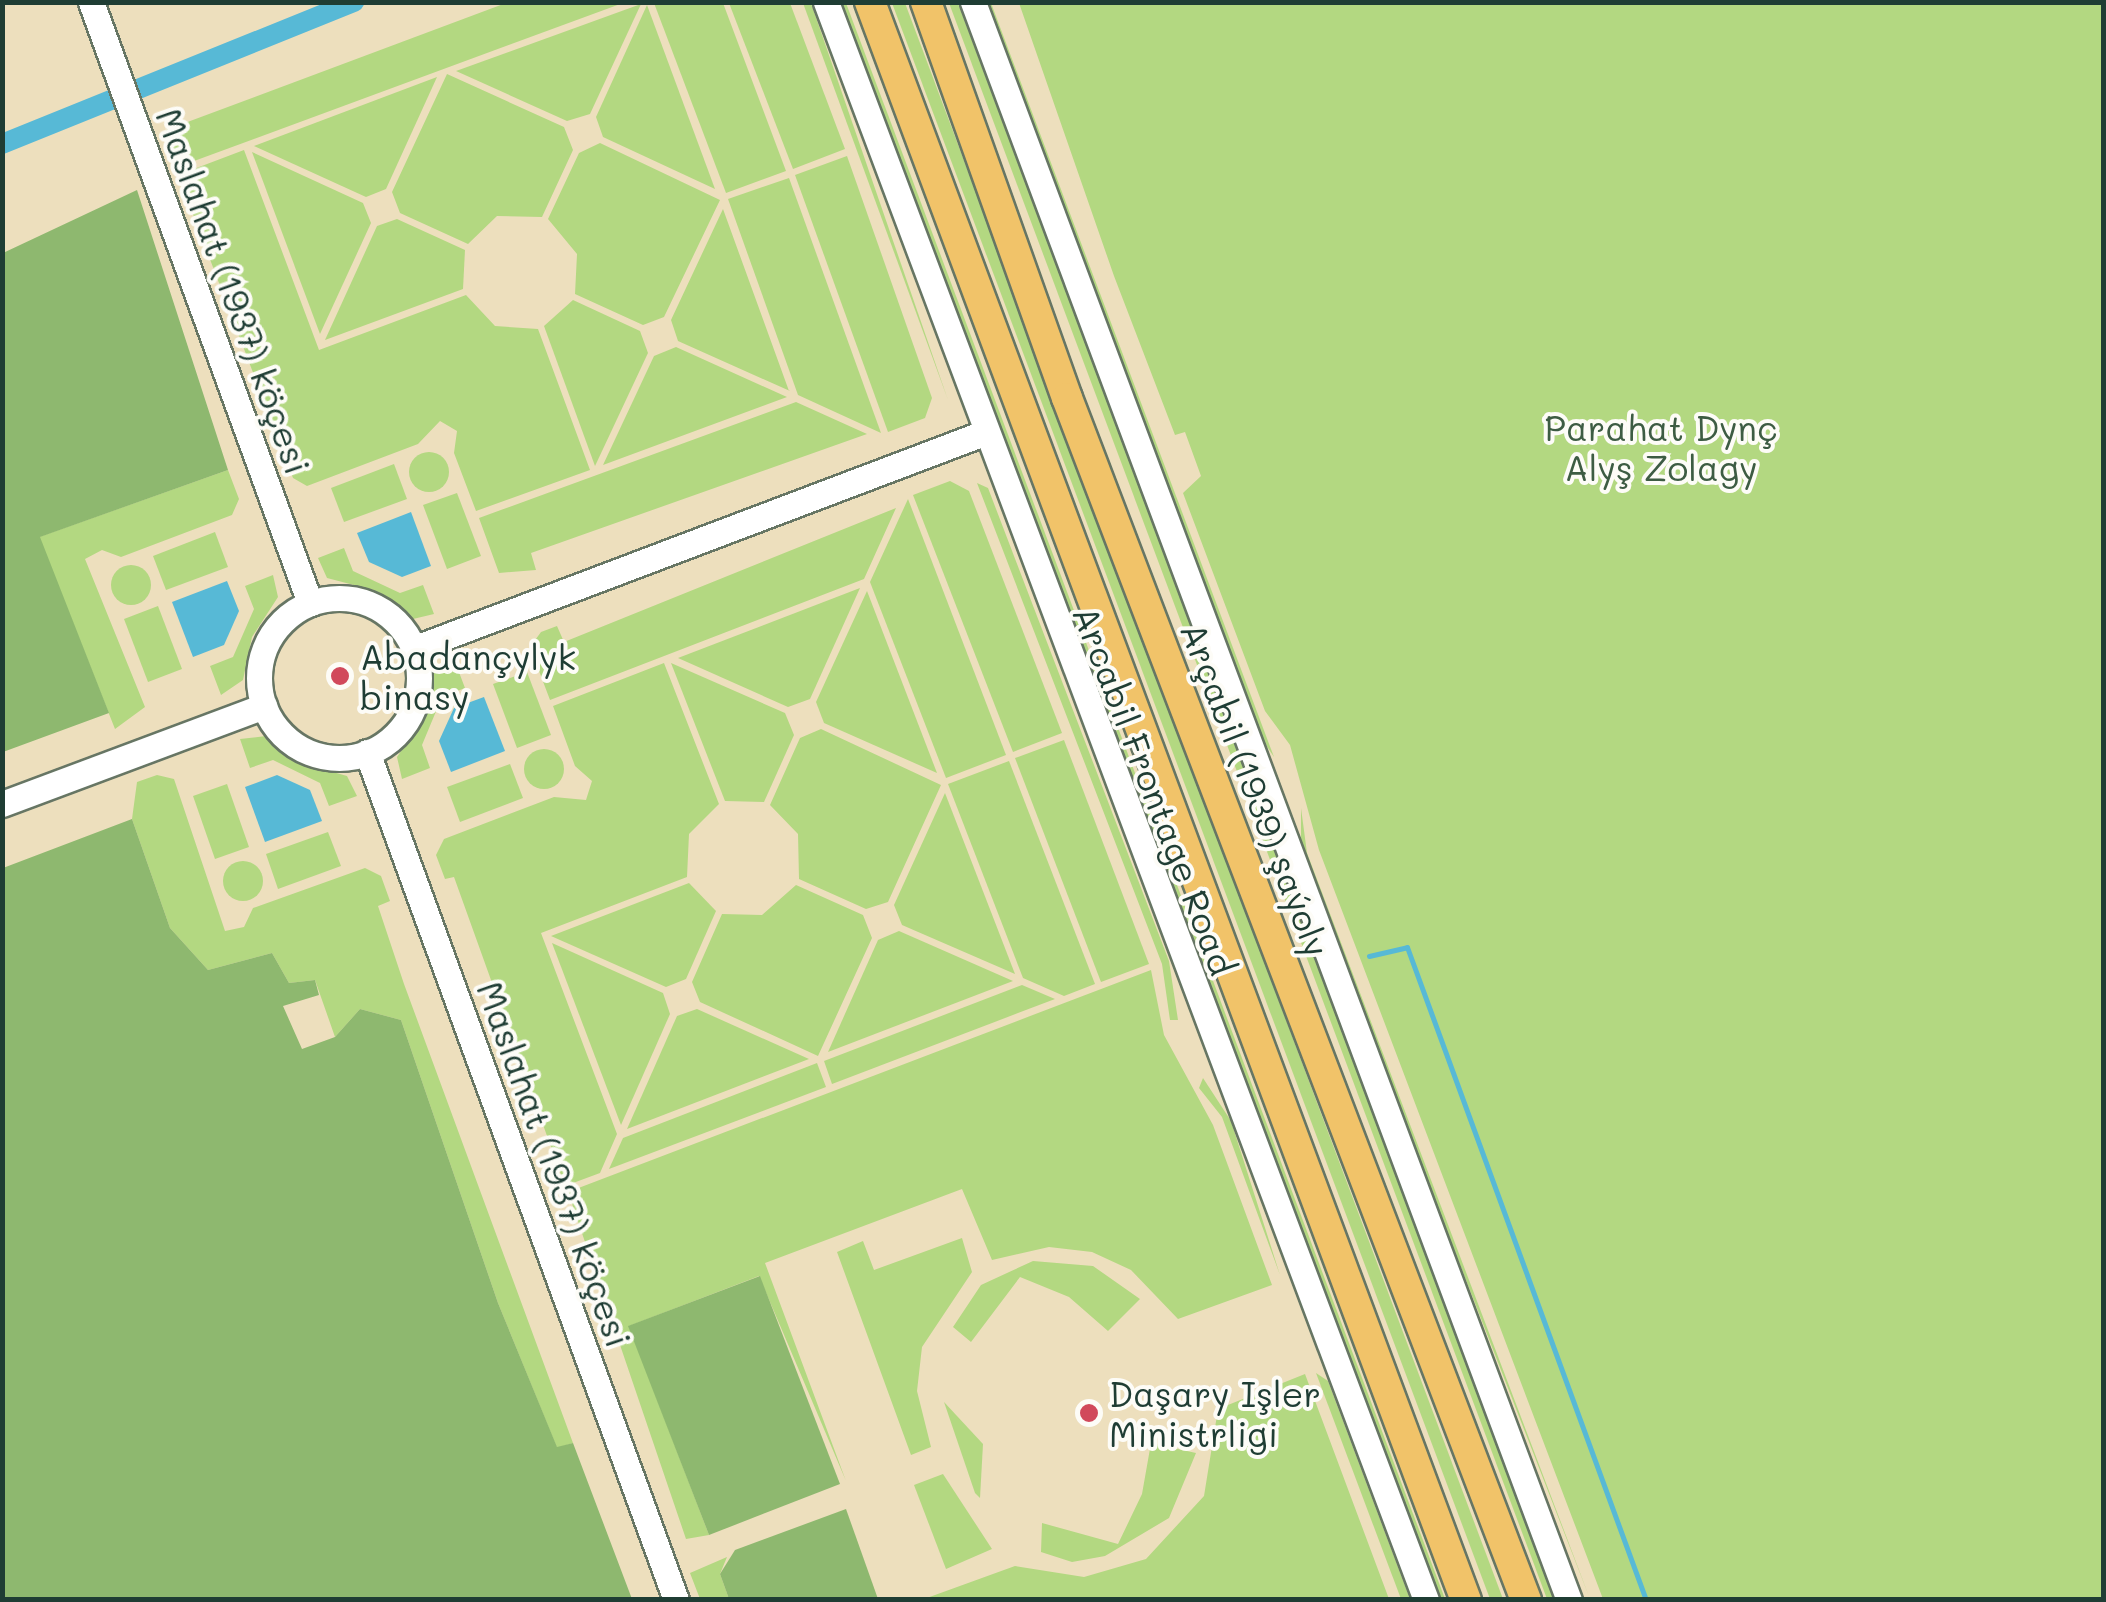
<!DOCTYPE html>
<meta charset="utf-8">
<style>
body{margin:0}
#map{position:relative;width:2106px;height:1602px;overflow:hidden;background:#eddfbd;font-family:Mali,sans-serif}
div>[style]{position:absolute}
[style*='--x']{left:calc(var(--x)*1px);top:calc(var(--y)*1px);width:calc(var(--w)*1px);rotate:calc(var(--a)*1deg)}
.green>*{inset:0;background:#b3d881}
.round{border-radius:50%}
.forest>*{inset:0;background:#8eb86f}
.water>*{inset:0;background:#57b9d6}
.stream>*{height:5px;margin:-2.5px;padding:0 2.5px;transform-origin:2.5px;border-radius:2.5px;background:#57b9d6}
.canal>*{height:20px;margin:-10px;padding:0 10px;transform-origin:10px;border-radius:10px;background:#57b9d6}
.roads{filter:drop-shadow(2px 0 #677664) drop-shadow(-2px 0 #677664) drop-shadow(0 2px #677664) drop-shadow(0 -2px #677664)}
.minor>*{height:25px;margin:-12.5px;padding:0 12.5px;transform-origin:12.5px;border-radius:12.5px;background:#fff}
.minor>.ring{margin:-12.5px;padding:0;box-sizing:content-box;background:none;border:25px solid #fff;border-radius:50%}
.major>*{height:30px;margin:-15px;padding:0 15px;transform-origin:15px;border-radius:15px;background:#f1c369}
.dots>*{width:28px;height:28px;translate:-50% -50%;box-sizing:border-box;border:5px solid #fdfcf7;border-radius:50%}
span{translate:-50% -50%;white-space:nowrap;text-align:center;line-height:1.15;-webkit-text-stroke:8px #fdfcf7;paint-order:stroke}
.street-label{font-size:35px;color:#1f3d34}
.park-label{font-size:35px;color:#3d5c43}
.poi-label{font-size:35px;color:#1f3d34}
.left{translate:0 -50%;text-align:left}
.frame{position:absolute;inset:0;border:5px solid #1f3d34;pointer-events:none}
</style>
<div id="map">
<div class="green">
<i style="clip-path:polygon(506px 3px,623px 3px,175px 168px,166px 130px)"></i>
<i style="clip-path:polygon(654px 3px,723px 3px,786px 171px,726px 193px)"></i>
<i style="clip-path:polygon(729px 3px,790px 3px,845px 149px,793px 169px)"></i>
<i style="clip-path:polygon(803px 3px,811px 3px,948px 400px)"></i>
<i style="clip-path:polygon(839px 3px,846px 3px,1445px 1599px,1438px 1599px)"></i>
<i style="clip-path:polygon(892px 3px,905px 3px,1503px 1599px,1490px 1599px)"></i>
<i style="clip-path:polygon(949px 3px,958px 3px,1556px 1599px,1547px 1599px)"></i>
<i style="clip-path:polygon(984px 3px,991px 3px,1274px 757px,1255px 729px)"></i>
<i style="clip-path:polygon(1019px 3px,2103px 3px,2103px 1599px,1603px 1599px,1319px 850px,1290px 745px,1265px 711px,1183px 493px,1201px 476px,1185px 432px,1175px 435px,1114px 276px)"></i>
<i style="clip-path:polygon(641px 4px,590px 114px,567px 121px,456px 71px)"></i>
<i style="clip-path:polygon(647px 5px,715px 189px,603px 137px,596px 117px)"></i>
<i style="clip-path:polygon(447px 74px,564px 127px,573px 150px,542px 217px,497px 216px,468px 244px,400px 213px,392px 192px)"></i>
<i style="clip-path:polygon(437px 77px,386px 189px,366px 197px,254px 146px)"></i>
<i style="clip-path:polygon(600px 143px,720px 200px,664px 317px,643px 325px,575px 294px,577px 254px,548px 219px,579px 153px)"></i>
<i style="clip-path:polygon(244px 150px,319px 350px,466px 295px,495px 326px,538px 329px,590px 470px,476px 511px,454px 453px,457px 431px,440px 421px,418px 444px,307px 486px,293px 478px,178px 175px)"></i>
<i style="clip-path:polygon(252px 152px,363px 203px,371px 223px,320px 334px)"></i>
<i style="clip-path:polygon(847px 156px,932px 398px,925px 418px,888px 432px,795px 175px)"></i>
<i style="clip-path:polygon(789px 178px,881px 433px,798px 395px,728px 199px)"></i>
<i style="clip-path:polygon(723px 209px,789px 391px,790px 391px,678px 341px,671px 320px)"></i>
<i style="clip-path:polygon(397px 219px,465px 250px,463px 289px,325px 340px,377px 226px)"></i>
<i style="clip-path:polygon(573px 300px,640px 331px,648px 353px,595px 466px,544px 326px)"></i>
<i style="clip-path:polygon(676px 347px,787px 397px,603px 465px,654px 356px)"></i>
<i style="clip-path:polygon(796px 402px,867px 434px,531px 553px,536px 570px,499px 573px,479px 518px)"></i>
<i class="round" style="left:409px;top:452px;width:40px;height:40px"></i>
<i style="clip-path:polygon(394px 464px,407px 499px,344px 522px,331px 488px)"></i>
<i style="clip-path:polygon(228px 470px,239px 499px,232px 515px,121px 557px,102px 550px,85px 559px,145px 707px,115px 729px,39px 537px)"></i>
<i style="clip-path:polygon(950px 481px,969px 491px,1062px 733px,1013px 752px,913px 495px)"></i>
<i style="clip-path:polygon(977px 483px,988px 488px,1169px 961px,1178px 1020px,1170px 1020px,1162px 964px)"></i>
<i style="clip-path:polygon(457px 493px,481px 556px,447px 569px,423px 505px)"></i>
<i style="clip-path:polygon(908px 499px,1006px 755px,946px 778px,870px 582px)"></i>
<i style="clip-path:polygon(896px 508px,864px 579px,550px 700px,530px 647px,541px 632px,557px 626px,564px 642px)"></i>
<i style="clip-path:polygon(215px 532px,228px 567px,166px 590px,153px 556px)"></i>
<i style="clip-path:polygon(344px 548px,353px 571px,400px 593px,423px 585px,434px 614px,413px 619px,373px 590px,327px 578px,318px 558px)"></i>
<i class="round" style="left:111px;top:565px;width:40px;height:40px"></i>
<i style="clip-path:polygon(273px 575px,278px 597px,252px 637px,243px 680px,221px 695px,210px 666px,233px 657px,254px 609px,245px 586px)"></i>
<i style="clip-path:polygon(860px 588px,810px 699px,788px 707px,678px 658px)"></i>
<i style="clip-path:polygon(867px 591px,937px 773px,824px 723px,816px 702px)"></i>
<i style="clip-path:polygon(158px 606px,182px 669px,148px 682px,124px 619px)"></i>
<i style="clip-path:polygon(454px 659px,465px 688px,442px 697px,422px 745px,430px 768px,402px 779px,397px 757px,424px 717px,433px 674px)"></i>
<i style="clip-path:polygon(664px 663px,719px 804px,689px 834px,687px 877px,541px 933px,617px 1134px,600px 1173px,565px 1186px,454px 877px,445px 879px,436px 855px,444px 839px,554px 797px,586px 800px,592px 781px,575px 766px,553px 706px)"></i>
<i style="clip-path:polygon(671px 663px,785px 713px,794px 735px,764px 802px,725px 801px)"></i>
<i style="clip-path:polygon(527px 672px,551px 735px,517px 748px,493px 684px)"></i>
<i style="clip-path:polygon(821px 729px,941px 785px,888px 902px,866px 909px,799px 879px,798px 834px,770px 805px,800px 738px)"></i>
<i style="clip-path:polygon(266px 736px,301px 763px,347px 776px,357px 796px,329px 806px,320px 783px,273px 760px,250px 768px,240px 739px)"></i>
<i style="clip-path:polygon(1064px 740px,1149px 964px,1101px 982px,1015px 758px)"></i>
<i class="round" style="left:524px;top:749px;width:40px;height:40px"></i>
<i style="clip-path:polygon(1009px 761px,1095px 984px,1064px 996px,1023px 978px,948px 784px)"></i>
<i style="clip-path:polygon(510px 764px,523px 798px,460px 822px,447px 787px)"></i>
<i style="clip-path:polygon(157px 775px,174px 779px,225px 931px,244px 927px,253px 908px,365px 868px,381px 876px,390px 901px,378px 906px,404px 984px,573px 1443px,557px 1448px,498px 1303px,401px 1020px,360px 1009px,335px 1037px,315px 980px,289px 983px,272px 953px,208px 970px,170px 928px,132px 819px,137px 782px)"></i>
<i style="clip-path:polygon(227px 784px,249px 847px,215px 859px,193px 796px)"></i>
<i style="clip-path:polygon(945px 793px,1015px 974px,902px 925px,894px 905px)"></i>
<i style="clip-path:polygon(1301px 808px,1307px 853px,1590px 1599px,1301px 856px)"></i>
<i style="clip-path:polygon(328px 832px,341px 866px,278px 889px,266px 854px)"></i>
<i class="round" style="left:223px;top:861px;width:40px;height:40px"></i>
<i style="clip-path:polygon(689px 883px,716px 911px,686px 979px,666px 987px,551px 936px)"></i>
<i style="clip-path:polygon(796px 885px,863px 915px,872px 938px,818px 1056px,700px 1002px,692px 982px,722px 914px,762px 915px)"></i>
<i style="clip-path:polygon(899px 931px,1013px 981px,828px 1052px,878px 940px)"></i>
<i style="clip-path:polygon(552px 943px,663px 993px,670px 1014px,621px 1125px)"></i>
<i style="clip-path:polygon(1151px 970px,1164px 1035px,1213px 1125px,1272px 1285px,1178px 1319px,1131px 1270px,1092px 1252px,1049px 1247px,992px 1260px,962px 1189px,765px 1263px,846px 1481px,759px 1276px,629px 1326px,709px 1535px,686px 1539px,568px 1192px)"></i>
<i style="clip-path:polygon(1022px 985px,1055px 999px,832px 1084px,824px 1061px)"></i>
<i style="clip-path:polygon(697px 1009px,809px 1059px,627px 1129px,677px 1016px)"></i>
<i style="clip-path:polygon(817px 1063px,826px 1087px,609px 1169px,623px 1138px)"></i>
<i style="clip-path:polygon(1203px 1078px,1231px 1121px,1280px 1275px,1222px 1117px,1199px 1088px)"></i>
<i style="clip-path:polygon(962px 1238px,972px 1272px,922px 1347px,917px 1391px,931px 1447px,911px 1455px,837px 1252px,863px 1241px,874px 1270px)"></i>
<i style="clip-path:polygon(1033px 1261px,1093px 1266px,1140px 1299px,1108px 1331px,1069px 1297px,1020px 1277px,971px 1342px,953px 1327px,981px 1285px)"></i>
<i style="clip-path:polygon(1316px 1373px,1328px 1381px,1410px 1599px,1401px 1599px)"></i>
<i style="clip-path:polygon(1305px 1374px,1389px 1599px,924px 1599px,1015px 1566px,1084px 1577px,1146px 1559px,1204px 1496px,1218px 1409px)"></i>
<i style="clip-path:polygon(944px 1402px,983px 1444px,980px 1498px,975px 1493px)"></i>
<i style="clip-path:polygon(1151px 1443px,1196px 1453px,1169px 1518px,1105px 1556px,1072px 1562px,1041px 1552px,1042px 1523px,1118px 1544px,1142px 1494px)"></i>
<i style="clip-path:polygon(943px 1474px,992px 1549px,946px 1569px,914px 1485px)"></i>
<i style="clip-path:polygon(727px 1557px,720px 1574px,729px 1599px,700px 1599px,690px 1573px)"></i>
</div>
<div class="forest">
<i style="clip-path:polygon(137px 190px,228px 470px,40px 537px,109px 713px,3px 752px,3px 253px)"></i>
<i style="clip-path:polygon(132px 819px,170px 928px,208px 970px,272px 953px,289px 983px,315px 980px,319px 995px,283px 1006px,302px 1049px,335px 1037px,360px 1009px,401px 1020px,498px 1303px,557px 1447px,573px 1443px,632px 1599px,3px 1599px,3px 868px)"></i>
<i style="clip-path:polygon(760px 1276px,840px 1484px,709px 1535px,628px 1326px)"></i>
<i style="clip-path:polygon(846px 1509px,878px 1599px,729px 1599px,720px 1574px,735px 1550px)"></i>
</div>
<div class="water">
<i style="clip-path:polygon(411px 512px,431px 566px,402px 577px,369px 562px,357px 533px)"></i>
<i style="clip-path:polygon(227px 581px,239px 611px,224px 645px,193px 657px,172px 602px)"></i>
<i style="clip-path:polygon(484px 697px,505px 751px,451px 772px,439px 741px,454px 708px)"></i>
<i style="clip-path:polygon(277px 775px,310px 790px,322px 821px,265px 842px,245px 787px)"></i>
</div>
<div class="stream">
<i style="--x:1369;--y:956;--w:39;--a:-13"></i>
<i style="--x:1407;--y:947;--w:695;--a:69.9"></i>
</div>
<div class="canal">
<i style="--x:2;--y:144;--w:380;--a:-22"></i>
</div>
<div class="roads">
<div class="minor">
<i style="--x:91;--y:2;--w:640;--a:69.98"></i>
<i style="--x:826;--y:2;--w:1707;--a:69.42"></i>
<i style="--x:973;--y:2;--w:1706;--a:69.55"></i>
<i class="ring" style="left:259px;top:598px;width:135px;height:135px"></i>
<i style="--x:413;--y:649;--w:607;--a:-20.73"></i>
<i style="--x:367;--y:752;--w:903;--a:69.98"></i>
<i style="--x:2;--y:804;--w:280;--a:-20.5"></i>
</div>
<div class="major">
<i style="--x:870;--y:2;--w:1706;--a:69.55"></i>
<i style="--x:926;--y:2;--w:420;--a:70.4"></i>
<i style="--x:1067;--y:398;--w:1287;--a:69.1"></i>
</div>
</div>
<div class="dots">
<i style="left:340px;top:676px;background:#d1495b"></i>
<i style="left:1089px;top:1413px;background:#d1495b"></i>
</div>
<div class="street-label">
<span style="left:234px;top:291px;rotate:70deg">Maslahat (1937) köçesi</span>
<span style="left:1256px;top:789px;rotate:69deg">Arçabil (1939) şaýoly</span>
<span style="left:1155px;top:790px;rotate:69deg">Arcabil Frontage Road</span>
<span style="left:555px;top:1164px;rotate:70deg">Maslahat (1937) köçesi</span>
</div>
<div class="park-label">
<span style="left:1661px;top:447px">Parahat Dynç<br>Alyş Zolagy</span>
</div>
<div class="poi-label">
<span class="left" style="left:360px;top:676px">Abadançylyk<br>binasy</span>
<span class="left" style="left:1109px;top:1413px">Daşary Işler<br>Ministrligi</span>
</div>
<div class="frame"></div>
</div>
